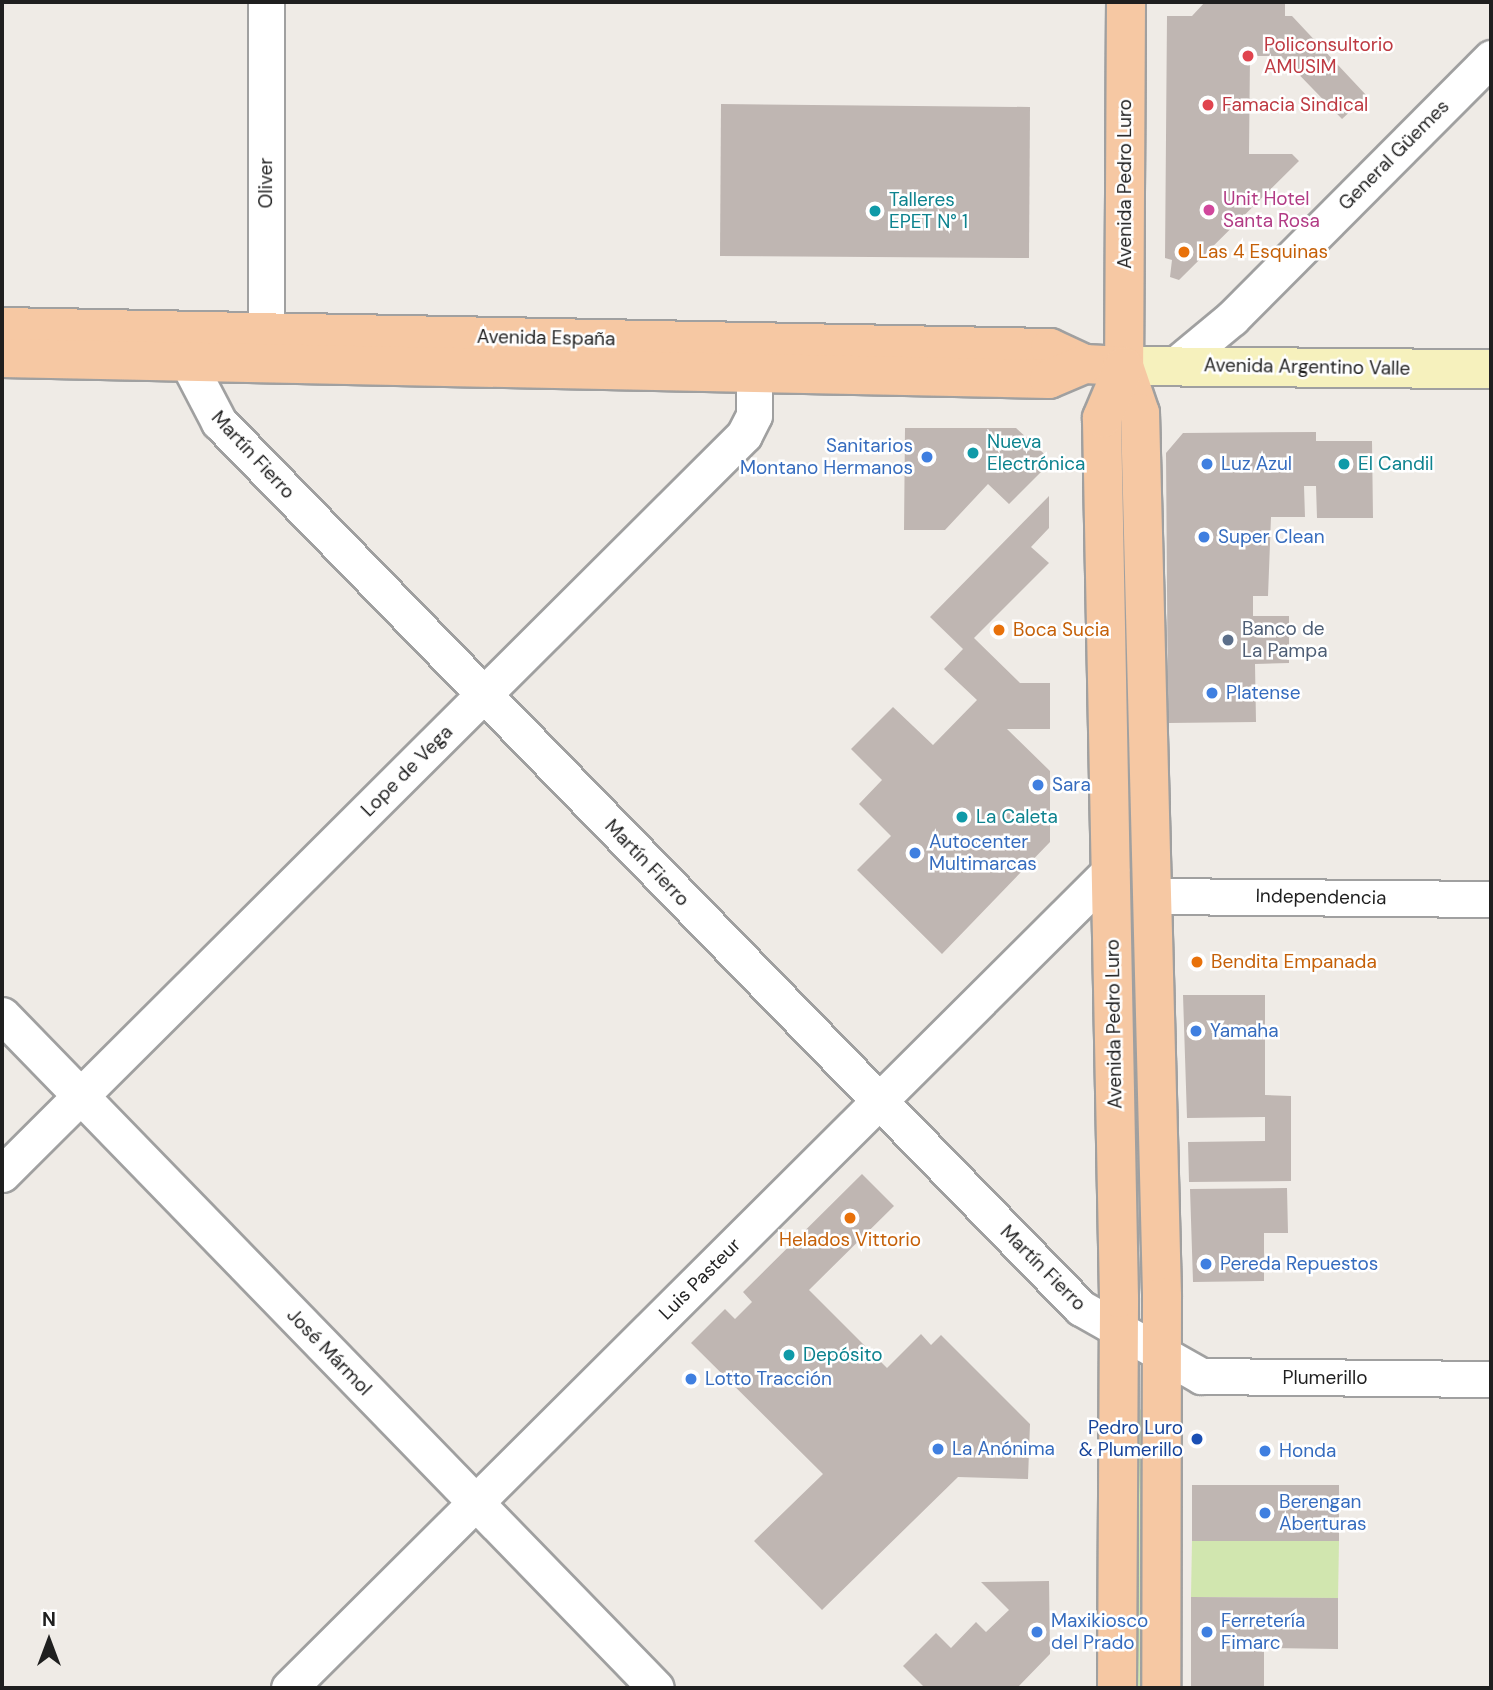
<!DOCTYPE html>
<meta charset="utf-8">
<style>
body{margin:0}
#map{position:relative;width:1493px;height:1690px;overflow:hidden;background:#efebe6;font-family:"DM Sans",sans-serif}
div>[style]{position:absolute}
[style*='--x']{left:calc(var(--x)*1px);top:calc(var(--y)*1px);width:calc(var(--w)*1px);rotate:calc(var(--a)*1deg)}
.grass>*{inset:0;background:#d1e6af}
.building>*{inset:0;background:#bfb6b2}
.roads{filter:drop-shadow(2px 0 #a0a0a0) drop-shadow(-2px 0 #a0a0a0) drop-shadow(0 2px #a0a0a0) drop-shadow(0 -2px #a0a0a0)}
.minor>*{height:35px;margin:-17.5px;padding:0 17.5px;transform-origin:17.5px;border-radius:17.5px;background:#fff}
.secondary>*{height:38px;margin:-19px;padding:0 19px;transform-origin:19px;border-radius:19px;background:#f6f1bd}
.primary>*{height:38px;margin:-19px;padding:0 19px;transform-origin:19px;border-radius:19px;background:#f6c8a3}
.dots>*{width:19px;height:19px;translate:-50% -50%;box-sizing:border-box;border:4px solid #fff;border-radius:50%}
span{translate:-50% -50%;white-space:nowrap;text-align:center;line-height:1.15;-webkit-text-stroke:5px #fff;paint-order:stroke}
.health-label{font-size:19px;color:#be3a42}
.left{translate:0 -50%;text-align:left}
.street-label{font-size:19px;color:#1f1f1f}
.hotel-label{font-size:19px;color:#b23c85}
.culture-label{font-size:19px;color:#0d838f}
.food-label{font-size:19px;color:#c56008}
.shop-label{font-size:19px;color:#366cbe}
.right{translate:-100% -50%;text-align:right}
.service-label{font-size:19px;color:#4e5e75}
.transit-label{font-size:19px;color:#164399}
.frame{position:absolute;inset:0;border:4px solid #1f1f1f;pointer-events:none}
.north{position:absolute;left:14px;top:1606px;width:70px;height:70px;-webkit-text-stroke:5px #fff;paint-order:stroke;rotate:0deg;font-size:19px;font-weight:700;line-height:28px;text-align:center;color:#1f1f1f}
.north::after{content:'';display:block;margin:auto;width:24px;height:32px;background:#1f1f1f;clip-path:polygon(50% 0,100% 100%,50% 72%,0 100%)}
</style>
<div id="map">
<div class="grass">
<i style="clip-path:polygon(1123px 425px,1144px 1293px,1142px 1294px,1118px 426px)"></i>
<i style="clip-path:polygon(1141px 1409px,1143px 1688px,1136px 1688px,1137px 1413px)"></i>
<i style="clip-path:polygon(1192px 1541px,1339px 1541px,1338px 1598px,1191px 1597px)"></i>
</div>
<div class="building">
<i style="clip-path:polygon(1205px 2px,1285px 2px,1285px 16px,1292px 16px,1367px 96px,1342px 119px,1281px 56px,1250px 56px,1249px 154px,1292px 154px,1299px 161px,1179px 280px,1170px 277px,1172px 260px,1165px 258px,1167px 16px,1192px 16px)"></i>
<i style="clip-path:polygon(721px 104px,1030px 107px,1029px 258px,720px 256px)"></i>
<i style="clip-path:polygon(905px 428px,1016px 428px,1052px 461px,1009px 504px,988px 484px,945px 530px,904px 530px)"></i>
<i style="clip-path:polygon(1316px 432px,1316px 441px,1372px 441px,1373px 518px,1317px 518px,1316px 486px,1304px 486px,1305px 517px,1271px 517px,1268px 596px,1253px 596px,1253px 616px,1289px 616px,1289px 663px,1255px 664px,1256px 722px,1168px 723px,1166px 453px,1183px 433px)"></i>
<i style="clip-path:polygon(1049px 496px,1049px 528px,1031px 547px,1049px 563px,974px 638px,1020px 683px,1050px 683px,1050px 729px,1007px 729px,1050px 771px,1050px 842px,942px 954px,857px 870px,891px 836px,859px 804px,882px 780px,851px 749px,893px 707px,933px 745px,977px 700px,944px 669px,963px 649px,930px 617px)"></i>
<i style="clip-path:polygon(1183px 995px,1265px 995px,1265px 1095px,1291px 1096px,1291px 1181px,1189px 1182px,1188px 1142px,1265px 1141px,1265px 1117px,1187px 1118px)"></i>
<i style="clip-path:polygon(862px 1174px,894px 1206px,809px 1290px,887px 1368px,921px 1334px,931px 1345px,941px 1335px,1030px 1424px,1028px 1479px,958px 1477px,822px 1610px,754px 1541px,823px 1474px,691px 1343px,725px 1309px,735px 1319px,752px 1302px,743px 1292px)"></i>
<i style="clip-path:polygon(1287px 1188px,1288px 1233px,1264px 1233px,1264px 1281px,1193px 1282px,1190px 1189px)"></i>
<i style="clip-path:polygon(1192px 1485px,1339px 1485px,1339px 1541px,1192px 1541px)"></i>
<i style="clip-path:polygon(1049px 1581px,1050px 1654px,1017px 1688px,925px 1688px,903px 1666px,936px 1633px,951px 1648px,976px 1622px,986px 1632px,1009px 1610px,981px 1582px)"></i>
<i style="clip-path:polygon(1191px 1597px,1338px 1598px,1338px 1649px,1264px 1648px,1264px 1688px,1191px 1688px)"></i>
</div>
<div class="roads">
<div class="minor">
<i style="--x:175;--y:338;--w:95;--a:62.4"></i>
<i style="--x:219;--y:422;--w:1236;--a:45.79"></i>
<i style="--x:1081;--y:1308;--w:138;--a:29.5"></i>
<i style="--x:1201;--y:1376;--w:290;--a:0.6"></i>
<i style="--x:266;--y:360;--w:358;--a:-90"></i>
<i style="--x:1174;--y:366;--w:75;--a:-39.6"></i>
<i style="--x:1232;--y:318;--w:367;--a:-45.1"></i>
<i style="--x:1152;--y:896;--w:339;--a:0.5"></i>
<i style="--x:2;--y:1015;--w:938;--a:45.82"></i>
<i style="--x:2;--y:1174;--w:1047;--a:-44.88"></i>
<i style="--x:744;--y:435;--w:22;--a:-63"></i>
<i style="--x:754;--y:415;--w:71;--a:-90"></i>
<i style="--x:289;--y:1688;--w:1160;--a:-44.86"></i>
</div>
<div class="secondary">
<i style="--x:1124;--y:366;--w:367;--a:0.5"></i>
</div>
<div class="primary">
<i style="--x:1126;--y:2;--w:364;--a:90.3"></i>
<i style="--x:1124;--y:366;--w:50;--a:71.2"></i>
<i style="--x:1140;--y:413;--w:884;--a:88.57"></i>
<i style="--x:1162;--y:1297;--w:391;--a:90.1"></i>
<i style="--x:2;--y:327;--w:1048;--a:1.15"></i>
<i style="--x:1050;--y:348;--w:38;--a:25"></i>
<i style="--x:1085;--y:364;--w:39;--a:3"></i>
<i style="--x:2;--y:358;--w:1047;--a:1.15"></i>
<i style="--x:1049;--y:379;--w:39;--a:-23"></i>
<i style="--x:1117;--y:1688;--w:390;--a:-89.7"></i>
<i style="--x:1119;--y:1298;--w:880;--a:-91.11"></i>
<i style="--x:1102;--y:418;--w:56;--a:-67.1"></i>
</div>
</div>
<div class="dots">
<i style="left:1248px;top:56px;background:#e0444e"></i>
<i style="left:1208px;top:105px;background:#e0444e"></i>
<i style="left:1209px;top:210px;background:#d1479c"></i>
<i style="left:875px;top:211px;background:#0f9aa8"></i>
<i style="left:1184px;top:252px;background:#e8710a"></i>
<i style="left:973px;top:453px;background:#0f9aa8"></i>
<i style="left:927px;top:457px;background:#3f7fe0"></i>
<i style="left:1207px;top:464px;background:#3f7fe0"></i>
<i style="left:1344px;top:464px;background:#0f9aa8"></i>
<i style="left:1204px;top:537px;background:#3f7fe0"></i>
<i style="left:999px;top:630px;background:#e8710a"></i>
<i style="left:1228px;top:640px;background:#5c6f8a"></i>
<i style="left:1212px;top:693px;background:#3f7fe0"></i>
<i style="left:1038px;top:785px;background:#3f7fe0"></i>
<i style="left:962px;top:817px;background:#0f9aa8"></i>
<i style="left:915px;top:853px;background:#3f7fe0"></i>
<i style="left:1197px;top:962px;background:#e8710a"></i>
<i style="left:1196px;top:1031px;background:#3f7fe0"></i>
<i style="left:850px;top:1218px;background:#e8710a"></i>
<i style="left:1206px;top:1264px;background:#3f7fe0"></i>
<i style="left:789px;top:1355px;background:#0f9aa8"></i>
<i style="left:691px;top:1379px;background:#3f7fe0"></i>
<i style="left:1197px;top:1439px;background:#1a4fb4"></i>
<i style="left:938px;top:1449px;background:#3f7fe0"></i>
<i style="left:1265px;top:1451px;background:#3f7fe0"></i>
<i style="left:1265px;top:1513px;background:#3f7fe0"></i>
<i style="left:1037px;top:1632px;background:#3f7fe0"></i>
<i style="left:1207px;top:1632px;background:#3f7fe0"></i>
</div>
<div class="health-label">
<span class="left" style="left:1264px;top:56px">Policonsultorio<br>AMUSIM</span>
<span class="left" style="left:1222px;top:105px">Famacia Sindical</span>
</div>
<div class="street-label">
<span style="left:1394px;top:155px;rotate:-45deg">General Güemes</span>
<span style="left:266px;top:183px;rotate:-90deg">Oliver</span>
<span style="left:1125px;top:184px;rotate:-90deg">Avenida Pedro Luro</span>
<span style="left:546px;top:338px;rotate:1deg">Avenida España</span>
<span style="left:1307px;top:367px;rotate:1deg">Avenida Argentino Valle</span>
<span style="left:253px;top:455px;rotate:47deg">Martín Fierro</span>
<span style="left:407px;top:771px;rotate:-45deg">Lope de Vega</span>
<span style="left:647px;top:863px;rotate:46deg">Martín Fierro</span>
<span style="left:1321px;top:897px;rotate:1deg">Independencia</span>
<span style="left:1114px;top:1024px;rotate:-91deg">Avenida Pedro Luro</span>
<span style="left:1043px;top:1268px;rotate:45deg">Martín Fierro</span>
<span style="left:700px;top:1279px;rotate:-45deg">Luis Pasteur</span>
<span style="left:329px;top:1352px;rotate:46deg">José Mármol</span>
<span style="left:1325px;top:1378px">Plumerillo</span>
</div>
<div class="hotel-label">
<span class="left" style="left:1223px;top:210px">Unit Hotel<br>Santa Rosa</span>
</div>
<div class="culture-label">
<span class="left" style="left:889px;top:211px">Talleres<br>EPET N° 1</span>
<span class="left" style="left:987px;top:453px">Nueva<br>Electrónica</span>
<span class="left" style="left:1358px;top:464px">El Candil</span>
<span class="left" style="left:976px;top:817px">La Caleta</span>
<span class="left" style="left:803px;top:1355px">Depósito</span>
</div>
<div class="food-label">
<span class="left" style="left:1198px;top:252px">Las 4 Esquinas</span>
<span class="left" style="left:1013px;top:630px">Boca Sucia</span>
<span class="left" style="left:1211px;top:962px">Bendita Empanada</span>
<span style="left:850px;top:1240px">Helados Vittorio</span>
</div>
<div class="shop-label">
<span class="right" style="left:913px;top:457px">Sanitarios<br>Montano Hermanos</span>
<span class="left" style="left:1221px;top:464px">Luz Azul</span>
<span class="left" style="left:1218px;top:537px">Super Clean</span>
<span class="left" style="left:1226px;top:693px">Platense</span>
<span class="left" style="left:1052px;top:785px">Sara</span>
<span class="left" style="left:929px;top:853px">Autocenter<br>Multimarcas</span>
<span class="left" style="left:1210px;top:1031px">Yamaha</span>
<span class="left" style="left:1220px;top:1264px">Pereda Repuestos</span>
<span class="left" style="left:705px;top:1379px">Lotto Tracción</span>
<span class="left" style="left:952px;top:1449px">La Anónima</span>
<span class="left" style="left:1279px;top:1451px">Honda</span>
<span class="left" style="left:1279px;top:1513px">Berengan<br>Aberturas</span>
<span class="left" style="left:1051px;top:1632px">Maxikiosco<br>del Prado</span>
<span class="left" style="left:1221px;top:1632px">Ferretería<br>Fimarc</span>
</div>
<div class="service-label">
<span class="left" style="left:1242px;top:640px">Banco de<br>La Pampa</span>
</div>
<div class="transit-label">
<span class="right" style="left:1183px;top:1439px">Pedro Luro<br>&amp; Plumerillo</span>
</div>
<div class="frame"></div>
<div class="north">N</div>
</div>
